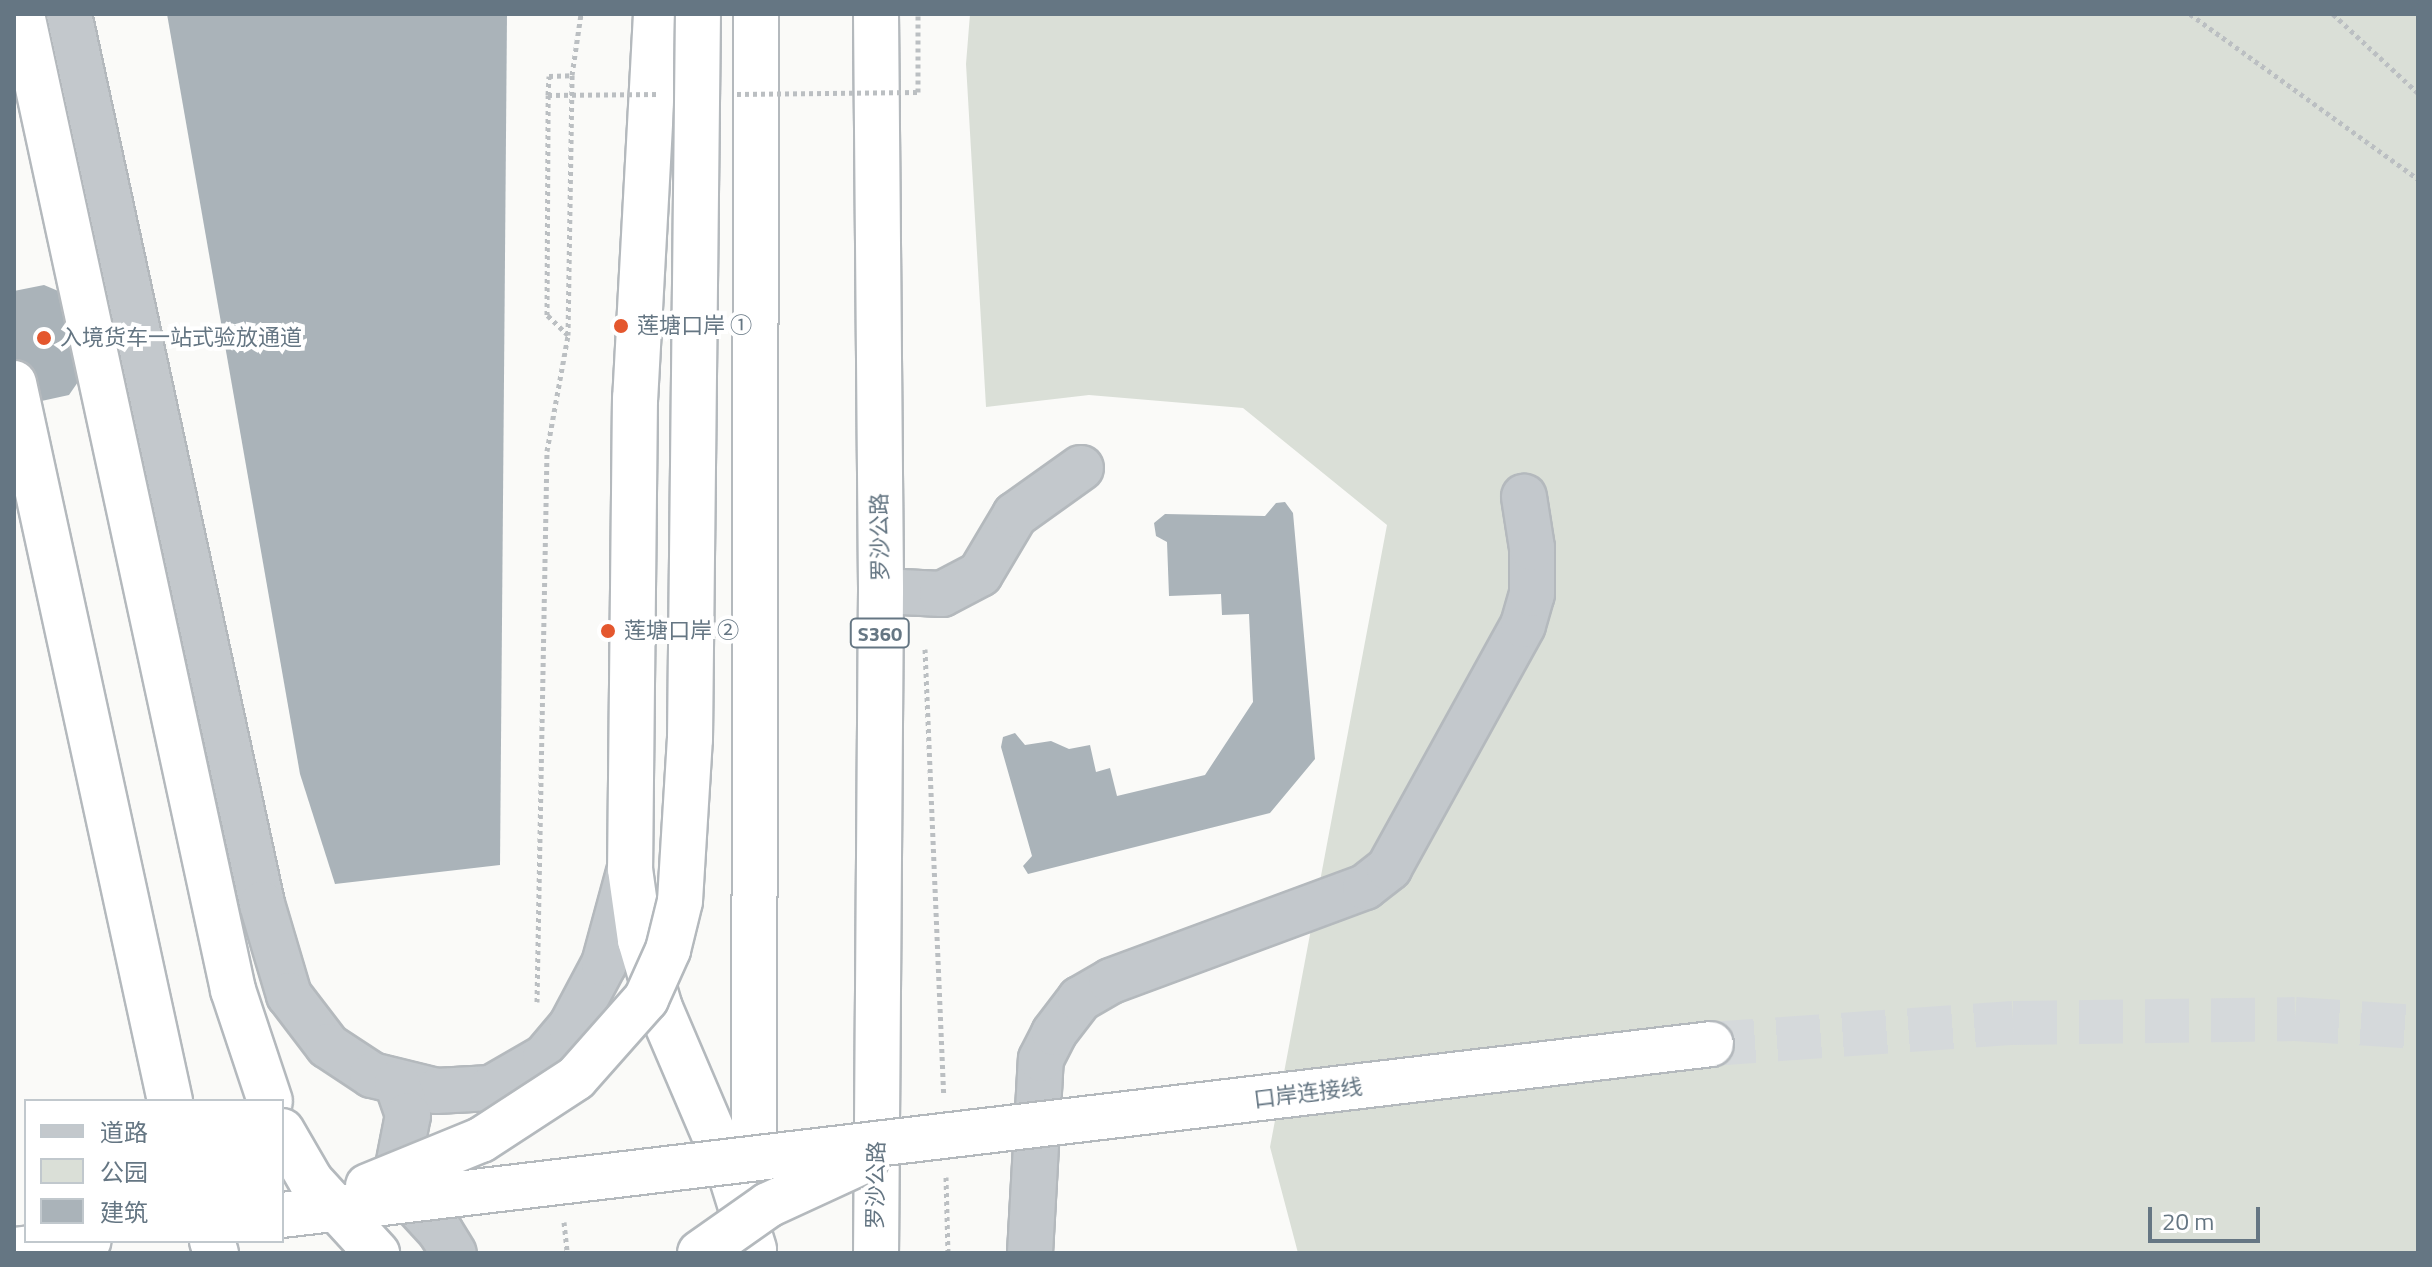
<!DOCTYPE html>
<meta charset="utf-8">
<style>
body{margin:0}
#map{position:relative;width:2432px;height:1267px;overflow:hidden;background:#fafaf8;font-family:"Titillium Web","Noto Sans SC",sans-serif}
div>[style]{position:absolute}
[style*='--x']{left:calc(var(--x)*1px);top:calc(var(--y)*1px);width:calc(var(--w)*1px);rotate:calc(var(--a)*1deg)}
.green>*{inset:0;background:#dadfd7}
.building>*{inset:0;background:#aab3b9}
.highway-tunnel>*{height:44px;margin-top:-22px;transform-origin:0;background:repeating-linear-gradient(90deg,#d5d9db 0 44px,transparent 0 66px)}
.path>*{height:5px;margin-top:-2.5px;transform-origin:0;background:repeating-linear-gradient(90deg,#bbbfc2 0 4px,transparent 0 8px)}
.roads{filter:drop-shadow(2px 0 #b4b9bd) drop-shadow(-2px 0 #b4b9bd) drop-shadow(0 2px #b4b9bd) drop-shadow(0 -2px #b4b9bd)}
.minor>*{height:44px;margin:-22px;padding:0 22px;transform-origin:22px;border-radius:22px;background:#c3c8cc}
.highway>*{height:44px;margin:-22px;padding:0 22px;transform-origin:22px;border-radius:22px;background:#fff}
.path-bridge>*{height:5px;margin-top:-2.5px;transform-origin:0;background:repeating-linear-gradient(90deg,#bbbfc2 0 4px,transparent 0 8px)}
.bridges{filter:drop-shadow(2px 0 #b4b9bd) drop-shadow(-2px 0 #b4b9bd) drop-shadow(0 2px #b4b9bd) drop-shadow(0 -2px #b4b9bd)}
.highway-bridge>*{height:44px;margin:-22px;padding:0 22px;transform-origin:22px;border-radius:22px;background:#fff}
.dots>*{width:22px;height:22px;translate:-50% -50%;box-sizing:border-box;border:4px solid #fff;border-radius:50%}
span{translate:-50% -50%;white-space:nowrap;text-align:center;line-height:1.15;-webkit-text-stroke:8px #fff;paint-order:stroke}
.shield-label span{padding:2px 6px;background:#fff;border:2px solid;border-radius:6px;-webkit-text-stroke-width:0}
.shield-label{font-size:20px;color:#657683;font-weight:700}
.poi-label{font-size:22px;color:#657683}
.left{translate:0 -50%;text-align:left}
.street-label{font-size:22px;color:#657683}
.frame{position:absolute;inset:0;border:16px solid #657683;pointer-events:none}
.legend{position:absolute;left:24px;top:1099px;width:260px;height:144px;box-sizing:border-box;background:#fff;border:2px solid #c1c8cd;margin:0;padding:10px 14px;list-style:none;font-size:24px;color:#657683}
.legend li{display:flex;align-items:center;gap:16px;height:40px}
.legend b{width:40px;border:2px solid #c1c8cd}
.scale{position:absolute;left:2148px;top:1207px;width:112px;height:36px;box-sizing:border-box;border:4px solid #657683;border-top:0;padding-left:10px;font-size:24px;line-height:28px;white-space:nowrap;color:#657683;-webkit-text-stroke:6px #fff;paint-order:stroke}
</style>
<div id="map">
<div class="green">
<i style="clip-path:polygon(970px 14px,2418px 14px,2418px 1253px,1298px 1253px,1270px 1147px,1387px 525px,1243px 408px,1089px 395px,986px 407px,966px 64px)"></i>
</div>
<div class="building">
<i style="clip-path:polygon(167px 14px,507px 14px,500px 865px,335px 884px,300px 774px)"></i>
<i style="clip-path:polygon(44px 285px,63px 293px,80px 379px,69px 395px,14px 407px,14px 291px)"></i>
<i style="clip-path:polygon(1285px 502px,1293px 513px,1315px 759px,1270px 813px,1028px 874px,1023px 866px,1032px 856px,1001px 747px,1003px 737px,1015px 733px,1025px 745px,1051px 741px,1069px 749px,1090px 745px,1096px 772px,1110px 768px,1117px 796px,1205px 775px,1253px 702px,1249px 614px,1222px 615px,1221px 594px,1169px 596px,1167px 542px,1156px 536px,1154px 523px,1165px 514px,1265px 516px,1276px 503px)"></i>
</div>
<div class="highway-tunnel">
<i style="--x:1711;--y:1044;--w:303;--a:-4"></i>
<i style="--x:2013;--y:1023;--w:282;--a:-0.8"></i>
<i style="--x:2295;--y:1019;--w:123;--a:3.7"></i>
</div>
<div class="path">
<i style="--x:2190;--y:14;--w:281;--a:35.9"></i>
<i style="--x:2333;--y:14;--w:116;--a:42.9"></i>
<i style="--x:568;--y:335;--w:29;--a:-136"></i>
<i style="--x:547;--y:315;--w:220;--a:-89.7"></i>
<i style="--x:548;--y:95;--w:19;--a:-87"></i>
<i style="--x:549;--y:76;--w:23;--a:-2"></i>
<i style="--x:925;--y:649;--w:446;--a:87.6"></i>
<i style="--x:537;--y:1002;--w:551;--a:-88.96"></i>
<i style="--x:547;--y:451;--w:118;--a:-79.7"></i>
<i style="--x:568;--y:335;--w:260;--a:-89.1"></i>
<i style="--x:572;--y:75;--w:62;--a:-81.6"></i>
<i style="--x:946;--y:1177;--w:76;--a:88.5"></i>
<i style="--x:564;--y:1222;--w:31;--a:84"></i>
</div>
<div class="roads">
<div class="minor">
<i style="--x:69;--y:14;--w:911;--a:77.76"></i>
<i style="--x:262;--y:904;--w:95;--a:73.5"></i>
<i style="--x:289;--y:995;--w:64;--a:52.6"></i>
<i style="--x:328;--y:1046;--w:53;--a:33.4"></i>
<i style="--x:372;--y:1075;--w:66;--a:14"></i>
<i style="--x:436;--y:1091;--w:55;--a:-3.1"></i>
<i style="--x:491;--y:1088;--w:62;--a:-29.9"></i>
<i style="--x:545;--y:1057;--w:40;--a:-50"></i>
<i style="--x:571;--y:1026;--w:70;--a:-62"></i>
<i style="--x:604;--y:964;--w:95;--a:-74.8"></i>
<i style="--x:881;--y:591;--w:61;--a:2.8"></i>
<i style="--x:942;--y:594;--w:43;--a:-27.8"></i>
<i style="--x:980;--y:574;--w:69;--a:-59.3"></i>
<i style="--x:1015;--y:515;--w:81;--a:-35.5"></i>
<i style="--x:397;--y:1083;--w:34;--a:71"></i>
<i style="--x:408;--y:1115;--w:68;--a:101"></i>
<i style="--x:395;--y:1182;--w:67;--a:47.4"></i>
<i style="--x:440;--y:1231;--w:26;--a:58"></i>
<i style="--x:1030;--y:1253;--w:194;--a:-86.8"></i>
<i style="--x:1041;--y:1059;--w:29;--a:-63"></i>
<i style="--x:1054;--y:1033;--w:43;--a:-52.6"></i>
<i style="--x:1080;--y:999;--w:36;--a:-30"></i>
<i style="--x:1111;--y:981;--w:271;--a:-20.3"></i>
<i style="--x:1365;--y:887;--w:31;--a:-38"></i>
<i style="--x:1389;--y:868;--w:277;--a:-61.1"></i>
<i style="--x:1523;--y:625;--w:32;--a:-74"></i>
<i style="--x:1532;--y:594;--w:46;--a:-90"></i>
<i style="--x:1532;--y:548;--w:52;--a:-98.9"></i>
</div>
<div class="highway">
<i style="--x:22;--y:14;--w:999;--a:77.8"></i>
<i style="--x:233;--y:990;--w:117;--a:71.6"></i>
<i style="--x:656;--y:14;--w:385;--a:93.1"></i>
<i style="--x:635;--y:398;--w:471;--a:90.6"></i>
<i style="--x:630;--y:869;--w:72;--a:82"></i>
<i style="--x:640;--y:940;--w:71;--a:73.6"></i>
<i style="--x:660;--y:1008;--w:178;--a:66.9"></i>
<i style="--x:730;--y:1172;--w:81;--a:72.7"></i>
<i style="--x:876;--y:14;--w:577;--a:89.5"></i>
<i style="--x:881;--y:591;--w:662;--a:90.43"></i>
<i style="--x:14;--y:383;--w:735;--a:77.74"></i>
<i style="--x:754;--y:1196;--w:1182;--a:-89.9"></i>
<i style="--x:212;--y:1241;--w:13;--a:72"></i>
<i style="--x:14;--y:1250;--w:75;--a:-6.9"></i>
</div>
</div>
<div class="path-bridge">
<i style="--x:737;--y:94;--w:181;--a:-0.6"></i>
<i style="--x:918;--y:92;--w:76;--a:-90"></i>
<i style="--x:548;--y:95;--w:111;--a:-0.5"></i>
</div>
<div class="bridges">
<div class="highway-bridge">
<i style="--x:282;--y:1131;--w:58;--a:59.9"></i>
<i style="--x:311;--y:1181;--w:98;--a:47.5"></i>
<i style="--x:368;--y:1186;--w:122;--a:-22.2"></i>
<i style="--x:481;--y:1140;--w:113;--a:-33.1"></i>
<i style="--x:576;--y:1078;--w:106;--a:-48.5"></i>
<i style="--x:646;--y:999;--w:54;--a:-65.8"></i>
<i style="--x:668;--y:950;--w:50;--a:-76.2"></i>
<i style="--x:680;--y:901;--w:162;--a:-86.5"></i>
<i style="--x:690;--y:739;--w:725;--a:-89.37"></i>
<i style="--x:282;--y:1215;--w:1439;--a:-6.82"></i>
<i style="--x:700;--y:1253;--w:83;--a:-35.2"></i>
<i style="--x:768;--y:1205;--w:108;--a:-24.7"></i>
</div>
</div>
<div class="dots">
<i style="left:621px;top:326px;background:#e4572e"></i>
<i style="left:44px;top:338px;background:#e4572e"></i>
<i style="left:608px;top:631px;background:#e4572e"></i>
</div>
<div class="shield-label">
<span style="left:880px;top:633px">S360</span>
</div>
<div class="poi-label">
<span class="left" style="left:637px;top:326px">莲塘口岸 ①</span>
<span class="left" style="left:60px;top:338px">入境货车一站式验放通道</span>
<span class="left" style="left:624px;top:631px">莲塘口岸 ②</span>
</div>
<div class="street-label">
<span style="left:880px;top:537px;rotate:-91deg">罗沙公路</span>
<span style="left:1308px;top:1093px;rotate:-7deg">口岸连接线</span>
<span style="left:876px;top:1185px;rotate:-89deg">罗沙公路</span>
</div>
<div class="frame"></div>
<ul class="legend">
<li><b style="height:10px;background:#c3c8cc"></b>道路</li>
<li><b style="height:22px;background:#dadfd7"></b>公园</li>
<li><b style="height:22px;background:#aab3b9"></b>建筑</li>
</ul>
<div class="scale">20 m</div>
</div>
